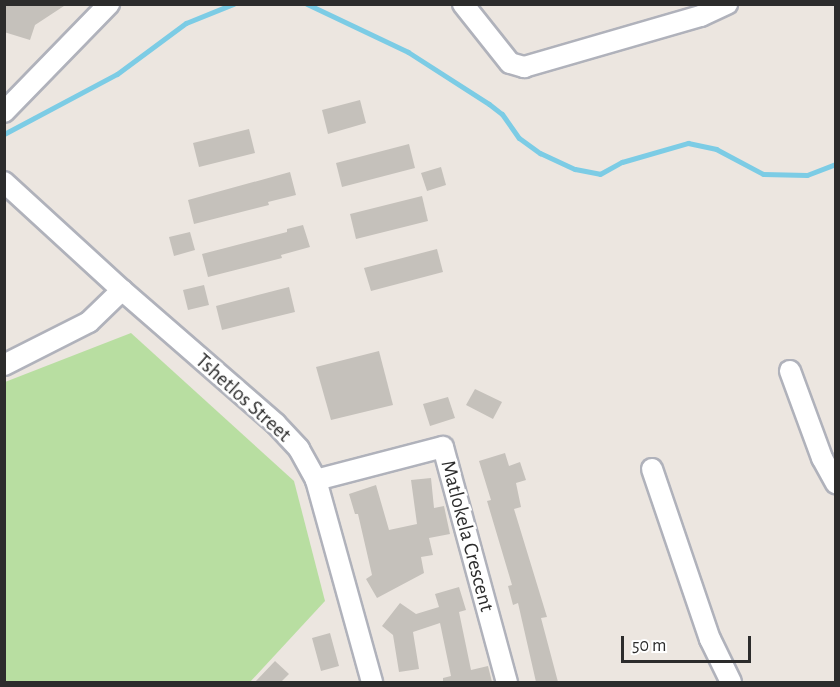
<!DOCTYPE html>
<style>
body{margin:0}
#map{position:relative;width:840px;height:687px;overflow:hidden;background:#ece6e0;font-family:"Alegreya Sans",sans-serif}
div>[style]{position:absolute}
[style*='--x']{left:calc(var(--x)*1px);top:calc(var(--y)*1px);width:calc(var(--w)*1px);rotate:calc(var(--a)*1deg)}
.green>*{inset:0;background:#b8dea1}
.stream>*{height:5px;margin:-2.5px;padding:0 2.5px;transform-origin:2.5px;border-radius:2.5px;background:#7ccce5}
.building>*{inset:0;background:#c5c1bb}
.roads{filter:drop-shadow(2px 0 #b0b2bb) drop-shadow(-2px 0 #b0b2bb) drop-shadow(0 2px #b0b2bb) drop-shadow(0 -2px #b0b2bb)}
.minor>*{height:20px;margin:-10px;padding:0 10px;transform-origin:10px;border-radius:10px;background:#fff}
span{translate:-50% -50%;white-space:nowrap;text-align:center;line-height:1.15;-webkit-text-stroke:5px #fff;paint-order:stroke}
.street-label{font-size:21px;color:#2c2c2c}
.frame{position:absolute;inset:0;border:6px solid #2c2c2c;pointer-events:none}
.scale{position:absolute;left:621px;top:636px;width:130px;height:27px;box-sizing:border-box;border:3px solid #2c2c2c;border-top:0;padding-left:8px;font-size:18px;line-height:21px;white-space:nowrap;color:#2c2c2c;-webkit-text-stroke:4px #fff;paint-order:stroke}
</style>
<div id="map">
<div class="green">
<i style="clip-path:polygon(131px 333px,294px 481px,325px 601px,250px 682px,5px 682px,5px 382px)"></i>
</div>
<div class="stream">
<i style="--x:307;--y:4;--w:112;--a:25.4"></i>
<i style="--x:408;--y:52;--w:96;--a:32.7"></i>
<i style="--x:489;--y:104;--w:16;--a:38"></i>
<i style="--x:502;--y:114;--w:29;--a:55"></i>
<i style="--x:519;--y:138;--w:26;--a:36"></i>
<i style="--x:540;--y:153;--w:38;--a:25"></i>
<i style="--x:575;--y:169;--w:25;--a:11"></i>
<i style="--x:600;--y:174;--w:25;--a:-29"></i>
<i style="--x:622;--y:162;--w:69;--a:-16.1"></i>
<i style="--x:688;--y:143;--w:29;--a:12"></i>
<i style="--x:716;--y:149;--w:53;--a:28"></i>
<i style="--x:763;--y:174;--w:44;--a:1.3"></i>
<i style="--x:807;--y:175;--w:31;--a:-21"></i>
<i style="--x:4;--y:134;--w:128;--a:-28"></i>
<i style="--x:117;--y:74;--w:86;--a:-36.5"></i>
<i style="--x:186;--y:23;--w:51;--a:-22"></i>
</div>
<div class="building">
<i style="clip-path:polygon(4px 4px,67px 4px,35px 25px,30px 40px,4px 32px)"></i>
<i style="clip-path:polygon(360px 100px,366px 123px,328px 134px,322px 110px)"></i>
<i style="clip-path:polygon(249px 129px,255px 153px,199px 167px,193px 143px)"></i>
<i style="clip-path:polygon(409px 144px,415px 168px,342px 187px,336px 163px)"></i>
<i style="clip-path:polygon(441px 167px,446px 185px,427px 191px,421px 173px)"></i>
<i style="clip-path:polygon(290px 172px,296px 195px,268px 202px,269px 205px,194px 224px,188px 200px)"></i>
<i style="clip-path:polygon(422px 196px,428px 221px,356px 239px,350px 214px)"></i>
<i style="clip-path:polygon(303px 225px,310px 247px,281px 255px,282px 258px,208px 277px,202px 254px,287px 232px,287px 229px)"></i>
<i style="clip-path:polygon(190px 232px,195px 250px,174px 256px,169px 237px)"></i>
<i style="clip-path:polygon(437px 249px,443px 272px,371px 291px,364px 268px)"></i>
<i style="clip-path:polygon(204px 285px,209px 305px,188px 310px,183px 290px)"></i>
<i style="clip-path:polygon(289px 287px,295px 312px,222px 330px,216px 306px)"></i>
<i style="clip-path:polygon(379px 351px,393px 405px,331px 420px,316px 367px)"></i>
<i style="clip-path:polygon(475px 389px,502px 402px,493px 419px,466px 405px)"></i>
<i style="clip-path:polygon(448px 397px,455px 418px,430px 426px,423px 404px)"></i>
<i style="clip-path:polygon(505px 453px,509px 466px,520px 462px,526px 480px,516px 483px,521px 507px,514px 509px,547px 617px,541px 618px,558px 682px,536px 682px,518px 603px,513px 605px,508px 586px,512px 585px,487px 501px,491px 500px,479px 461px)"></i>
<i style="clip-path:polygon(431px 478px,434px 508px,444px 506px,450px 534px,429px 538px,433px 555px,421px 557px,424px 573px,377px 598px,366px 579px,372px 575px,358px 514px,355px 514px,349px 494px,376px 485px,389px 530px,417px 524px,411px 480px)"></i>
<i style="clip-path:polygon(459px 587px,466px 610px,459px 612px,471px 670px,488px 666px,492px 682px,443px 682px,443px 678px,451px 676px,440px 623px,413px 632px,419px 669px,399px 672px,393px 635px,382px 626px,400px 603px,416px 614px,439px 607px,435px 594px)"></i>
<i style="clip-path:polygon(330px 633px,339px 666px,321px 671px,312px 638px)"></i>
<i style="clip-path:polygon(275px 661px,289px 674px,281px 682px,255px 682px)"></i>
</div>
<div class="roads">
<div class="minor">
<i style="--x:463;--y:4;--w:75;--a:51.5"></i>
<i style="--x:510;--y:63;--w:15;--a:16"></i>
<i style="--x:524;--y:67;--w:184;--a:-16.1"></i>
<i style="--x:701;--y:16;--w:29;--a:-25"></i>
<i style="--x:4;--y:112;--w:151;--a:-45.8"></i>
<i style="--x:4;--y:182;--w:160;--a:42.5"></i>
<i style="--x:122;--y:290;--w:204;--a:41"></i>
<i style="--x:276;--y:424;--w:34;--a:47"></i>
<i style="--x:299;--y:449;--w:35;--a:61"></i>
<i style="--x:316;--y:480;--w:210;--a:74.5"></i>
<i style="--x:4;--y:365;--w:95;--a:-26.8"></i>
<i style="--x:89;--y:322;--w:46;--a:-44.1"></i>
<i style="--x:790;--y:371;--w:93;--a:69.8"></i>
<i style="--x:822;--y:458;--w:29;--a:61"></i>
<i style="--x:652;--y:469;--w:180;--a:71.2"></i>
<i style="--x:710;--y:639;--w:48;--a:64"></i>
<i style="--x:316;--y:480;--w:131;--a:-14.6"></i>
<i style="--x:443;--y:447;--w:244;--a:74.8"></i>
</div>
</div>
<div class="street-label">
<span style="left:243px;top:398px;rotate:42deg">Tshetlos Street</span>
<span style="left:467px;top:536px;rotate:75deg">Matlokela Crescent</span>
</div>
<div class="frame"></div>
<div class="scale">50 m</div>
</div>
